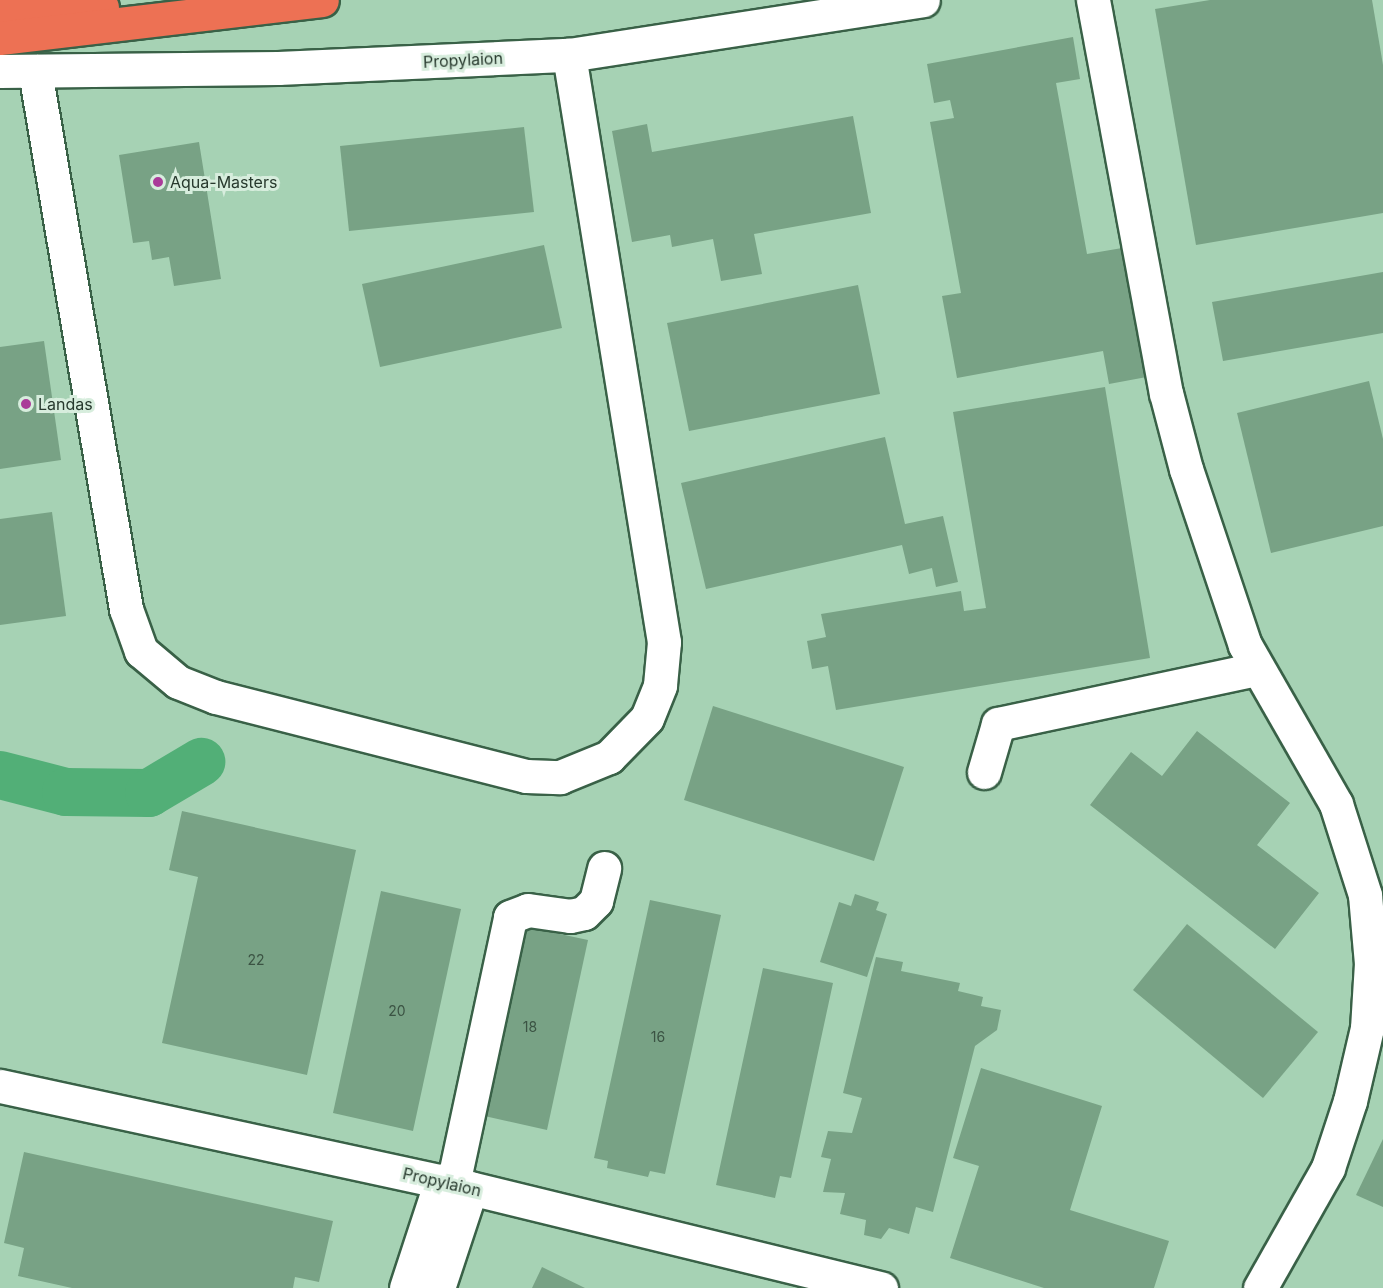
<!DOCTYPE html>
<style>
body{margin:0}
#map{position:relative;width:1383px;height:1288px;overflow:hidden;background:#a6d2b4;font-family:Inter,sans-serif}
div>[style]{position:absolute}
[style*='--x']{left:calc(var(--x)*1px);top:calc(var(--y)*1px);width:calc(var(--w)*1px);rotate:calc(var(--a)*1deg)}
.river>*{height:48px;margin:-24px;padding:0 24px;transform-origin:24px;border-radius:24px;background:#52af77}
.building>*{inset:0;background:#78a285}
.roads{filter:drop-shadow(2px 0 #396147) drop-shadow(-2px 0 #396147) drop-shadow(0 2px #396147) drop-shadow(0 -2px #396147)}
.minor>*{height:33px;margin:-16.5px;padding:0 16.5px;transform-origin:16.5px;border-radius:16.5px;background:#fff}
.highway>*{height:33px;margin:-16.5px;padding:0 16.5px;transform-origin:16.5px;border-radius:16.5px;background:#ed7154}
.dots>*{width:16px;height:16px;translate:-50% -50%;box-sizing:border-box;border:3px solid #d7eddd;border-radius:50%}
span{translate:-50% -50%;white-space:nowrap;text-align:center;line-height:1.15;-webkit-text-stroke:6px #d7eddd;paint-order:stroke}
.number-label{font-size:14px;color:#3b5343}
.number-label span{-webkit-text-stroke-width:0}
.street-label{font-size:16px;color:#27392d}
.poi-label{font-size:16px;color:#27392d}
.left{translate:0 -50%;text-align:left}
</style>
<div id="map">
<div class="river">
<i style="--x:0;--y:775;--w:68;--a:14.4"></i>
<i style="--x:66;--y:792;--w:83;--a:0.7"></i>
<i style="--x:149;--y:793;--w:61;--a:-30.8"></i>
</div>
<div class="building">
<i style="clip-path:polygon(1210px 0,1372px 0,1383px 65px,1383px 213px,1196px 245px,1155px 9px)"></i>
<i style="clip-path:polygon(1073px 37px,1080px 79px,1056px 83px,1087px 254px,1128px 247px,1152px 376px,1109px 384px,1103px 351px,957px 378px,942px 296px,961px 293px,930px 122px,954px 118px,950px 100px,934px 103px,927px 64px)"></i>
<i style="clip-path:polygon(853px 116px,871px 213px,754px 234px,762px 274px,721px 281px,713px 239px,672px 247px,670px 235px,632px 242px,612px 131px,647px 124px,652px 152px)"></i>
<i style="clip-path:polygon(524px 127px,534px 212px,349px 231px,340px 146px)"></i>
<i style="clip-path:polygon(199px 142px,221px 279px,174px 286px,169px 257px,152px 260px,149px 241px,133px 243px,119px 155px)"></i>
<i style="clip-path:polygon(544px 245px,562px 328px,380px 367px,362px 284px)"></i>
<i style="clip-path:polygon(1383px 272px,1383px 333px,1223px 361px,1212px 302px)"></i>
<i style="clip-path:polygon(858px 285px,880px 394px,689px 431px,667px 323px)"></i>
<i style="clip-path:polygon(44px 341px,61px 460px,0 469px,0 347px)"></i>
<i style="clip-path:polygon(1369px 381px,1383px 439px,1383px 526px,1271px 553px,1237px 413px)"></i>
<i style="clip-path:polygon(1105px 387px,1150px 658px,836px 710px,828px 666px,812px 669px,807px 641px,826px 637px,821px 614px,961px 591px,964px 611px,986px 608px,953px 412px)"></i>
<i style="clip-path:polygon(885px 437px,905px 524px,943px 516px,958px 582px,936px 587px,932px 568px,909px 574px,902px 545px,706px 589px,681px 483px)"></i>
<i style="clip-path:polygon(52px 512px,66px 616px,0 625px,0 519px)"></i>
<i style="clip-path:polygon(713px 706px,904px 767px,874px 861px,684px 800px)"></i>
<i style="clip-path:polygon(1197px 731px,1290px 803px,1257px 845px,1319px 893px,1275px 949px,1090px 805px,1131px 752px,1162px 776px)"></i>
<i style="clip-path:polygon(182px 811px,356px 850px,307px 1075px,162px 1043px,198px 877px,169px 870px)"></i>
<i style="clip-path:polygon(381px 891px,461px 909px,413px 1131px,333px 1113px)"></i>
<i style="clip-path:polygon(855px 894px,879px 902px,876px 910px,887px 914px,867px 977px,820px 962px,839px 902px,851px 906px)"></i>
<i style="clip-path:polygon(650px 900px,721px 915px,665px 1174px,650px 1171px,648px 1177px,607px 1168px,608px 1161px,594px 1158px)"></i>
<i style="clip-path:polygon(513px 924px,588px 940px,547px 1130px,471px 1113px)"></i>
<i style="clip-path:polygon(1187px 924px,1318px 1032px,1263px 1098px,1133px 990px)"></i>
<i style="clip-path:polygon(876px 957px,903px 962px,901px 971px,960px 983px,958px 991px,983px 997px,981px 1006px,1001px 1010px,997px 1030px,975px 1046px,933px 1212px,916px 1207px,909px 1234px,889px 1228px,881px 1239px,864px 1235px,866px 1220px,840px 1214px,845px 1193px,823px 1192px,831px 1159px,821px 1157px,828px 1131px,852px 1133px,862px 1098px,843px 1093px)"></i>
<i style="clip-path:polygon(763px 968px,833px 983px,791px 1178px,780px 1176px,775px 1198px,716px 1185px)"></i>
<i style="clip-path:polygon(981px 1068px,1102px 1106px,1070px 1210px,1169px 1241px,1154px 1288px,1044px 1288px,950px 1258px,979px 1166px,953px 1158px)"></i>
<i style="clip-path:polygon(1383px 1139px,1383px 1207px,1356px 1195px)"></i>
<i style="clip-path:polygon(24px 1152px,333px 1221px,319px 1282px,295px 1277px,293px 1288px,72px 1288px,18px 1276px,24px 1248px,4px 1243px)"></i>
<i style="clip-path:polygon(542px 1267px,585px 1288px,532px 1288px)"></i>
</div>
<div class="roads">
<div class="minor">
<i style="--x:1093;--y:0;--w:400;--a:79.5"></i>
<i style="--x:1166;--y:393;--w:79;--a:75.3"></i>
<i style="--x:1186;--y:469;--w:186;--a:71.5"></i>
<i style="--x:1245;--y:645;--w:183;--a:60.2"></i>
<i style="--x:1336;--y:804;--w:96;--a:72.3"></i>
<i style="--x:1365;--y:895;--w:68;--a:85"></i>
<i style="--x:1371;--y:963;--w:65;--a:93.5"></i>
<i style="--x:1367;--y:1028;--w:75;--a:103.1"></i>
<i style="--x:1350;--y:1101;--w:71;--a:108.2"></i>
<i style="--x:1328;--y:1168;--w:138;--a:119.5"></i>
<i style="--x:0;--y:71;--w:278;--a:-0.6"></i>
<i style="--x:278;--y:68;--w:291;--a:-2.6"></i>
<i style="--x:569;--y:55;--w:358;--a:-8.8"></i>
<i style="--x:35;--y:71;--w:546;--a:80.4"></i>
<i style="--x:126;--y:609;--w:45;--a:70.3"></i>
<i style="--x:141;--y:651;--w:48;--a:40"></i>
<i style="--x:178;--y:682;--w:41;--a:21.5"></i>
<i style="--x:216;--y:697;--w:320;--a:14.3"></i>
<i style="--x:526;--y:776;--w:34;--a:2"></i>
<i style="--x:560;--y:777;--w:53;--a:-22.2"></i>
<i style="--x:609;--y:757;--w:54;--a:-45.7"></i>
<i style="--x:647;--y:718;--w:35;--a:-68"></i>
<i style="--x:660;--y:685;--w:43;--a:-84.7"></i>
<i style="--x:664;--y:642;--w:595;--a:-99.19"></i>
<i style="--x:984;--y:772;--w:50;--a:-73.7"></i>
<i style="--x:998;--y:724;--w:264;--a:-12"></i>
<i style="--x:0;--y:1086;--w:451;--a:12.2"></i>
<i style="--x:441;--y:1181;--w:453;--a:13.7"></i>
<i style="--x:453;--y:1184;--w:273;--a:-77.9"></i>
<i style="--x:510;--y:917;--w:19;--a:-21"></i>
<i style="--x:528;--y:910;--w:42;--a:8.1"></i>
<i style="--x:570;--y:916;--w:14;--a:-12"></i>
<i style="--x:584;--y:913;--w:17;--a:-45"></i>
<i style="--x:596;--y:901;--w:34;--a:-76"></i>
<i style="--x:406;--y:1288;--w:113;--a:-71.9"></i>
<i style="--x:438;--y:1288;--w:105;--a:-71.7"></i>
</div>
<div class="highway">
<i style="--x:0;--y:9;--w:102;--a:-1.1"></i>
<i style="--x:0;--y:38;--w:324;--a:-6.7"></i>
</div>
</div>
<div class="dots">
<i style="left:158px;top:182px;background:#aa3b99"></i>
<i style="left:26px;top:404px;background:#aa3b99"></i>
</div>
<div class="number-label">
<span style="left:256px;top:960px">22</span>
<span style="left:397px;top:1011px">20</span>
<span style="left:530px;top:1027px">18</span>
<span style="left:658px;top:1037px">16</span>
</div>
<div class="street-label">
<span style="left:463px;top:60px;rotate:-3deg">Propylaion</span>
<span style="left:442px;top:1182px;rotate:13deg">Propylaion</span>
</div>
<div class="poi-label">
<span class="left" style="left:170px;top:182px">Aqua-Masters</span>
<span class="left" style="left:38px;top:404px">Landas</span>
</div>
</div>
